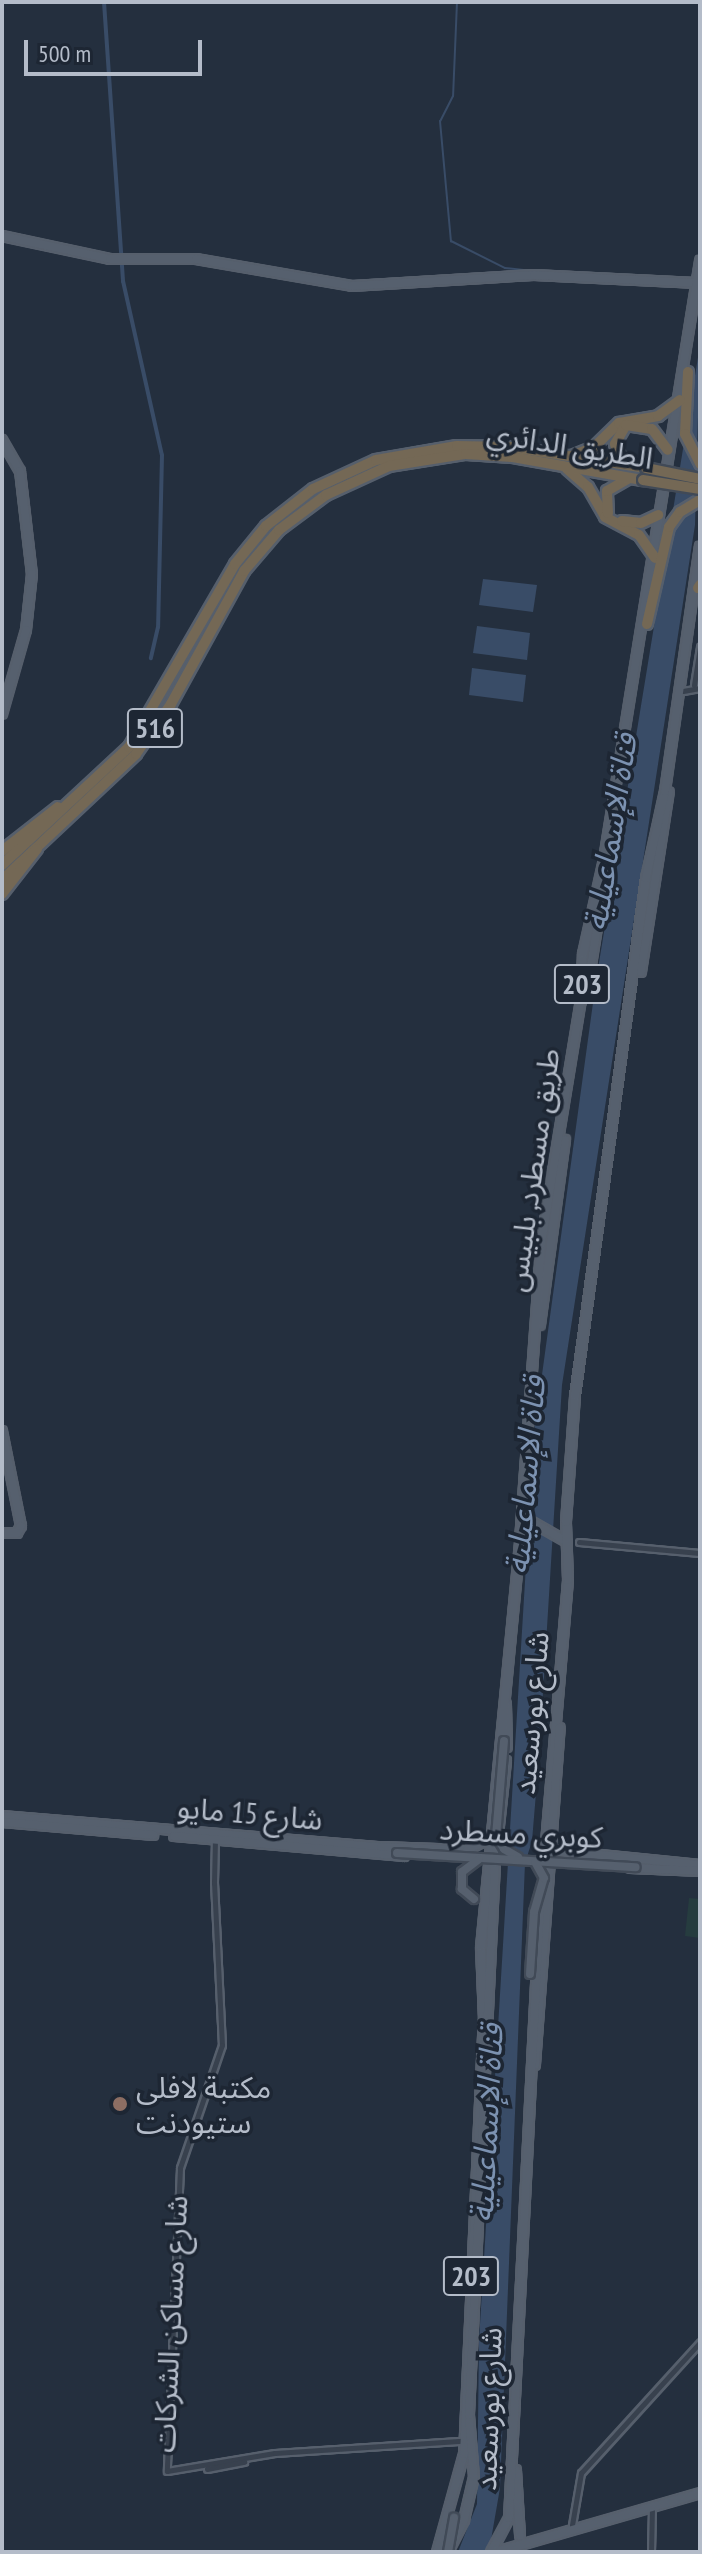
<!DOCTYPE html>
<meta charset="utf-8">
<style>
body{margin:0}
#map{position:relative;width:702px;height:2554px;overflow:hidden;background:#242f3e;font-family:"PT Sans Narrow","Noto Sans Arabic",sans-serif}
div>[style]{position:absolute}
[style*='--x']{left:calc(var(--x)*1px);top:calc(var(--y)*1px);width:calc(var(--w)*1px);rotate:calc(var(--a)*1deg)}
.green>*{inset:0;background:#263c3f}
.water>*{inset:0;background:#394c67}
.stream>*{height:2px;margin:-1px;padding:0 1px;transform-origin:1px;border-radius:1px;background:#394c67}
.canal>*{height:4px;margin:-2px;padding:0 2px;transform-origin:2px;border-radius:2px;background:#394c67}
.roads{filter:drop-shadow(2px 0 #565f6c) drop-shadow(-2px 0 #565f6c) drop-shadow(0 2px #565f6c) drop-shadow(0 -2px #565f6c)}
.minor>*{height:5px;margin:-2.5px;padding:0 2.5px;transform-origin:2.5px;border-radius:2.5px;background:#38414e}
.major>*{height:8px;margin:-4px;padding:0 4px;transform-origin:4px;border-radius:4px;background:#56606e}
.highway>*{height:10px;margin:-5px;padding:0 5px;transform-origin:5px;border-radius:5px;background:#746855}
.bridges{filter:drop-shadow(2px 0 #414a57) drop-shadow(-2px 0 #414a57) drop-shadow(0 2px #414a57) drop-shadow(0 -2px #414a57)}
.major-bridge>*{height:8px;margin:-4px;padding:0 4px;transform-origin:4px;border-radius:4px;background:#56606e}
.highway-bridge>*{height:10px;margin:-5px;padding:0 5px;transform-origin:5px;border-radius:5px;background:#746855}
.dots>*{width:22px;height:22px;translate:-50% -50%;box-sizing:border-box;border:4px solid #1d2633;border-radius:50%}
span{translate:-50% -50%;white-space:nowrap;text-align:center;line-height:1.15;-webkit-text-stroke:7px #1d2633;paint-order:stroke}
.shield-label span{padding:2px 6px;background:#1d2633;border:2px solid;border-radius:6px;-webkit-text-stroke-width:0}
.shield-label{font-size:28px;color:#b4bcc9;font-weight:700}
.street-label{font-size:30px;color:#b4bcc9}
.poi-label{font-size:30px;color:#b4bcc9}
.left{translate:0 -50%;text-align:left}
.water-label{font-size:32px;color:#7c92b1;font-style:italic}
.frame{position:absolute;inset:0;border:4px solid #b4bcc9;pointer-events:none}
.scale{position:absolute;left:24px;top:40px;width:178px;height:36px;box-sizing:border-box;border:4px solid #b4bcc9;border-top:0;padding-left:10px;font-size:24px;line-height:28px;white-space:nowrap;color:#b4bcc9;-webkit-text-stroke:6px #1d2633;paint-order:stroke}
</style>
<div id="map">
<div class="green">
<i style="clip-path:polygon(689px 1898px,700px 1899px,700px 1938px,685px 1936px)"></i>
</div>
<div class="water">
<i style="clip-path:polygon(700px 345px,695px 525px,562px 1385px,539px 1757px,532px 1841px,525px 1863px,500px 2488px,491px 2540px,484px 2552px,458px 2552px,477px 2504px,479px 2341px,534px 1433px,596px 981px)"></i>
<i style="clip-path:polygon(483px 579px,537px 585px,533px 612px,479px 605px)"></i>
<i style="clip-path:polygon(477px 626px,530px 633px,527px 660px,473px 653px)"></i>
<i style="clip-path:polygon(472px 668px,526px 675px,523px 702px,469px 695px)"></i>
</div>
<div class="stream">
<i style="--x:457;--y:2;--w:94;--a:92.4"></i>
<i style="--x:453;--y:96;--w:28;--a:117"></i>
<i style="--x:440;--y:121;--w:121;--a:84.8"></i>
<i style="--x:451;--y:241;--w:60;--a:26.6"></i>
<i style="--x:505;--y:268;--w:28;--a:6"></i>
</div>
<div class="canal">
<i style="--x:104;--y:2;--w:280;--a:86.1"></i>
<i style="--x:123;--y:281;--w:178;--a:77.4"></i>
<i style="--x:162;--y:455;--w:172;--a:91.3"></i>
<i style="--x:158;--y:627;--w:32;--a:103"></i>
</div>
<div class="roads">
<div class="minor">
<i style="--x:694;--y:685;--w:39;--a:-81"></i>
<i style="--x:683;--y:691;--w:17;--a:-10"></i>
<i style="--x:579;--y:1542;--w:121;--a:5.2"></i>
<i style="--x:214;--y:1882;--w:163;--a:87.2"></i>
<i style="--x:222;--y:2045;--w:130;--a:108.9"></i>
<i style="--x:180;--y:2168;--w:303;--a:92.5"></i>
<i style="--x:167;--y:2471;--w:109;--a:-9.5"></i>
<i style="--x:275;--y:2453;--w:188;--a:-3.7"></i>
<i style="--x:214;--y:1883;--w:43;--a:-88.7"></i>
<i style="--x:207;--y:2469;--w:38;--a:-11"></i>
<i style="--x:572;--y:2525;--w:53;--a:-80.2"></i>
<i style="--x:581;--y:2473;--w:177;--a:-47.7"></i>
<i style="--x:651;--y:2552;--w:45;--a:-88.7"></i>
</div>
<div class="major">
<i style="--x:2;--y:236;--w:110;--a:12"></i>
<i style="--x:110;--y:259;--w:86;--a:0"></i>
<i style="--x:196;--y:259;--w:158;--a:9.8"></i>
<i style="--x:352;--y:286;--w:182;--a:-3.5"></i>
<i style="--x:534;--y:275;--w:163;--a:2.8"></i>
<i style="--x:2;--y:440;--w:36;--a:60"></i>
<i style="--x:20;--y:471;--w:104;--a:83.4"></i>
<i style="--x:32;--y:574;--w:56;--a:96.1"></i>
<i style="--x:26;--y:630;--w:87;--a:105.9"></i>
<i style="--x:641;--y:972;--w:182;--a:-81.2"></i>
<i style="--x:586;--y:996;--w:126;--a:-80.8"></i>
<i style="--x:540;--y:1325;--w:187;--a:-82.3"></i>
<i style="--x:2;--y:1431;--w:97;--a:78.7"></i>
<i style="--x:21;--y:1526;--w:8;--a:120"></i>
<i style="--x:17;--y:1533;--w:15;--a:180"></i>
<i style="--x:525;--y:1518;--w:48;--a:29.7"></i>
<i style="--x:506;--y:1704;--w:43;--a:88.7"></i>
<i style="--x:2;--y:1816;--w:380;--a:4.7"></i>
<i style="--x:381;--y:1847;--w:86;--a:2"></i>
<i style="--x:467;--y:1850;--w:27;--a:-27"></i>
<i style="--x:2;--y:1822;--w:152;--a:4.9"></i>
<i style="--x:174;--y:1836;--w:231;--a:5"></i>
<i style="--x:551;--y:1850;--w:150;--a:5.7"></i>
<i style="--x:630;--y:1868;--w:70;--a:2.5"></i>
<i style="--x:543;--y:1878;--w:299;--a:-85.2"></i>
<i style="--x:568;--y:1580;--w:58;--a:-92"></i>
<i style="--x:566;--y:1522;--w:126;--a:-85.9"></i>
<i style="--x:575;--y:1396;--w:523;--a:-82.2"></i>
<i style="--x:646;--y:878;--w:89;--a:-77.7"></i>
<i style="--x:665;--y:791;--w:247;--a:-81.9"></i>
<i style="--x:535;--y:2065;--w:338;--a:-85.8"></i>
<i style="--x:516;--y:2470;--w:66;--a:86.5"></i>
<i style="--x:437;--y:2552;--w:102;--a:-74.6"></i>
<i style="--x:464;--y:2454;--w:434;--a:-87.4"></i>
<i style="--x:484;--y:2020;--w:73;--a:-92.4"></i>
<i style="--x:481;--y:1947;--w:409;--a:-84.5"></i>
<i style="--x:520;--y:1540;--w:297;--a:-85.9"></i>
<i style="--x:541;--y:1244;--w:246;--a:-80.7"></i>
<i style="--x:581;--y:1001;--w:47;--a:-87.6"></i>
<i style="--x:583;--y:954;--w:97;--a:-77.5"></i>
<i style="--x:604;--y:859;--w:606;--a:-80.88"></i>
<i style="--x:448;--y:2552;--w:36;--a:-63"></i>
<i style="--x:464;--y:2520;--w:44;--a:-76.9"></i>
<i style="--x:474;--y:2477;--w:62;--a:-94.6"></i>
<i style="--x:469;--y:2415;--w:553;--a:-87.3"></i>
<i style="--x:495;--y:1863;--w:103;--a:-83.8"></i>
<i style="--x:491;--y:2552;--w:38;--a:-62"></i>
<i style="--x:509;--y:2518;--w:616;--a:-87.11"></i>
<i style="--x:496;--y:2552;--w:212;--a:-16.1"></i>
</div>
<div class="highway">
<i style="--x:688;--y:372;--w:62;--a:92.8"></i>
<i style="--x:685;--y:434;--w:34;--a:63"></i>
<i style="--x:572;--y:456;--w:24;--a:-22"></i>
<i style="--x:594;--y:447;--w:35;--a:-44"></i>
<i style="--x:619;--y:423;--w:40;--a:-10"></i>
<i style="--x:658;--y:416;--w:27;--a:-36"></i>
<i style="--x:633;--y:463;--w:15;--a:-152"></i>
<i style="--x:620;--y:456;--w:13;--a:-113"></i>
<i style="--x:615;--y:444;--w:22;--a:-60"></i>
<i style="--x:626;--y:425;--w:26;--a:9"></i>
<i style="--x:652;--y:429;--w:26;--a:53"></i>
<i style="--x:567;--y:469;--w:28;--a:41"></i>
<i style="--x:588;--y:487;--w:34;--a:60"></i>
<i style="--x:605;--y:517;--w:38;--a:28"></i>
<i style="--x:639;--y:535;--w:28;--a:55"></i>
<i style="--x:608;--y:513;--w:22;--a:-93"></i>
<i style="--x:607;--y:491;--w:24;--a:-30"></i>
<i style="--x:622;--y:521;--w:19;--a:6"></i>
<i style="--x:641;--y:523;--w:19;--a:-25"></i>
<i style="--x:698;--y:588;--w:4;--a:-56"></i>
<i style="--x:647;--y:624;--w:99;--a:-77.2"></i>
<i style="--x:669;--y:527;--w:19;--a:-54"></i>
<i style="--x:680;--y:512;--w:23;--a:-31"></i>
<i style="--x:2;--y:851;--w:71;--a:-38.2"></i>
<i style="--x:2;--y:865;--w:173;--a:-42.9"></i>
<i style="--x:129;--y:747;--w:211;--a:-59.9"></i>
<i style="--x:235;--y:564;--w:49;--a:-50.8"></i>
<i style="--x:266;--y:526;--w:60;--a:-38.2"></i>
<i style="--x:313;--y:489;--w:69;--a:-24.7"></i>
<i style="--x:376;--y:460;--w:82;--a:-9.8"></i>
<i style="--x:457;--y:446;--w:53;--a:1.1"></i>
<i style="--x:510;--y:447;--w:138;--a:8.8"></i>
<i style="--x:2;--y:880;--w:184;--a:-43.2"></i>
<i style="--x:136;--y:754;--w:61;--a:-55"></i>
<i style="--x:171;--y:704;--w:152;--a:-61.2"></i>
<i style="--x:244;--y:571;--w:54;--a:-49.5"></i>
<i style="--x:279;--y:530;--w:59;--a:-36.7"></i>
<i style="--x:326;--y:495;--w:69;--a:-24.7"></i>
<i style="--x:389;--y:466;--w:78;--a:-8.9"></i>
<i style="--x:466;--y:454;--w:46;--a:3.7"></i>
<i style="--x:512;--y:457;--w:133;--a:10"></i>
<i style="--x:2;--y:894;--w:57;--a:-52.1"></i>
</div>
</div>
<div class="bridges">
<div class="major-bridge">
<i style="--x:504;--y:1741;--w:95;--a:94.8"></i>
<i style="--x:496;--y:1836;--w:15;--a:58"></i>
<i style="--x:504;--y:1849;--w:16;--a:30"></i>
<i style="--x:397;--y:1853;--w:239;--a:3.4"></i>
<i style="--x:474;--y:1899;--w:16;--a:-140"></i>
<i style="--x:462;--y:1889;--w:17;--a:-90"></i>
<i style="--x:462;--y:1872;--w:21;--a:-37"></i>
<i style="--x:530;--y:1974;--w:62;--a:-86.3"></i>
<i style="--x:534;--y:1912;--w:35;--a:-74"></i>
<i style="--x:544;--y:1878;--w:18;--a:-119"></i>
<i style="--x:448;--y:2552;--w:35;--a:-80"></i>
</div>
<div class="highway-bridge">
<i style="--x:646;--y:468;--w:55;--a:11.5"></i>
<i style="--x:643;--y:480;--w:58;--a:9"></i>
</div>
</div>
<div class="dots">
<i style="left:120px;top:2104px;background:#8d6e63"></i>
</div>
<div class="shield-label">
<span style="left:155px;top:728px">516</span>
<span style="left:582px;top:984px">203</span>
<span style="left:471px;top:2276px">203</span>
</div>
<div class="street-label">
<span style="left:570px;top:445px;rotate:9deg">الطريق الدائري</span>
<span style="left:532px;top:1170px;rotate:-82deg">طريق مسطرد, بلبيس</span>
<span style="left:531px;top:1713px;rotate:-85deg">شارع بورسعيد</span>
<span style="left:250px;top:1813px;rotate:5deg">شارع 15 مايو</span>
<span style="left:521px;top:1833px;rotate:3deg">كوبري مسطرد</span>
<span style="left:170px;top:2324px;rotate:-87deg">شارع مساكن الشركات</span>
<span style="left:488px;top:2409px;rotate:-88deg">شارع بورسعيد</span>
</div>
<div class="poi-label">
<span class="left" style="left:136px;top:2104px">مكتبة لافلى<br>ستيودنت</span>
</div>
<div class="water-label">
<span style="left:610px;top:832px;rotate:-81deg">قناة الإسماعيلية</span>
<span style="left:525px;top:1475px;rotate:-85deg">قناة الإسماعيلية</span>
<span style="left:486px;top:2123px;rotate:-87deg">قناة الإسماعيلية</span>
</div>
<div class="frame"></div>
<div class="scale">500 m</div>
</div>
